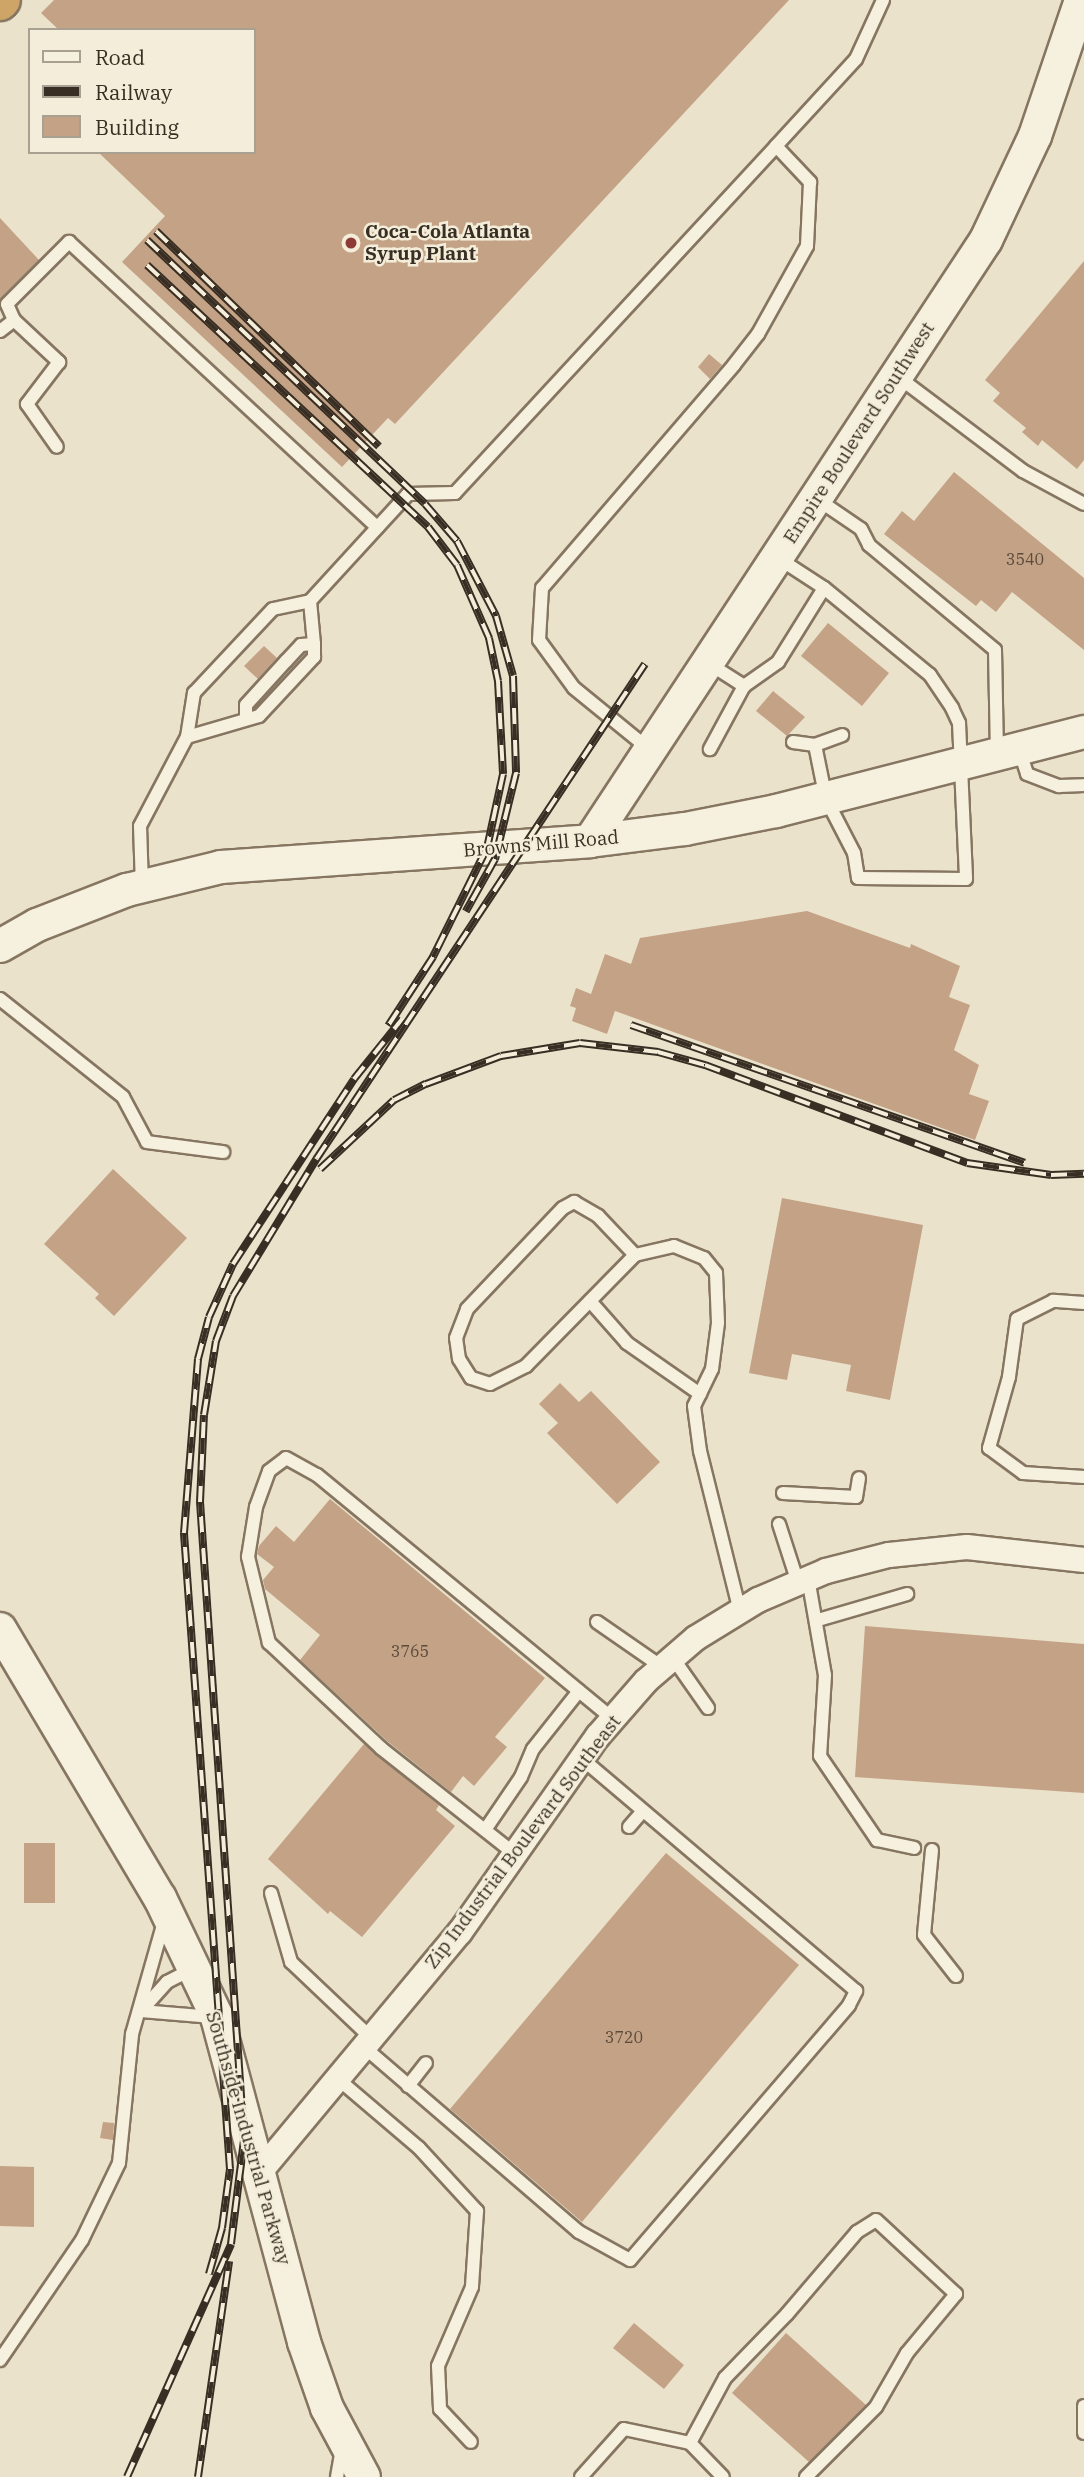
<!DOCTYPE html>
<style>
body{margin:0}
#map{position:relative;width:1084px;height:2477px;overflow:hidden;background:#ebe2cb;font-family:"IBM Plex Serif",serif}
div>[style]{position:absolute}
[style*='--x']{left:calc(var(--x)*1px);top:calc(var(--y)*1px);width:calc(var(--w)*1px);rotate:calc(var(--a)*1deg)}
.building>*{inset:0;background:#c4a286}
.roads{filter:drop-shadow(2px 0 #867661) drop-shadow(-2px 0 #867661) drop-shadow(0 2px #867661) drop-shadow(0 -2px #867661)}
.service>*{height:12px;margin:-6px;padding:0 6px;transform-origin:6px;border-radius:6px;background:#f6f0de}
.minor>*{height:24px;margin:-12px;padding:0 12px;transform-origin:12px;border-radius:12px;background:#f6f0de}
.tertiary>*{height:32px;margin:-16px;padding:0 16px;transform-origin:16px;border-radius:16px;background:#f6f0de}
.motorway>*{height:38px;margin:-19px;padding:0 19px;transform-origin:19px;border-radius:19px;background:#cfa567}
.rail>*{height:8px;margin-top:-4px;transform-origin:0;background:repeating-linear-gradient(90deg,#f3edda 0 16px,#382e23 0 32px);box-sizing:border-box;border-block:2px solid #382e23}
.dots>*{width:19px;height:19px;translate:-50% -50%;box-sizing:border-box;border:4px solid #f3edda;border-radius:50%}
span{translate:-50% -50%;white-space:nowrap;text-align:center;line-height:1.15;-webkit-text-stroke:5px #f3edda;paint-order:stroke}
.number-label{font-size:16px;color:#5b4b3c}
.number-label span{-webkit-text-stroke-width:0}
.poi-label{font-size:19px;color:#382e23;font-weight:700}
.left{translate:0 -50%;text-align:left}
.street-label{font-size:19px;color:#382e23}
.legend{position:absolute;left:28px;top:28px;width:228px;height:126px;box-sizing:border-box;background:#f3edda;border:2px solid #a8a191;margin:0;padding:9px 12px;list-style:none;font-size:21px;color:#382e23}
.legend li{display:flex;align-items:center;gap:14px;height:35px}
.legend b{width:35px;border:2px solid #a8a191}
</style>
<div id="map">
<div class="building">
<i style="clip-path:polygon(54px 0,789px 0,395px 424px,388px 418px,342px 467px,122px 262px,165px 216px,98px 152px,254px 152px,254px 30px,59px 30px,41px 13px)"></i>
<i style="clip-path:polygon(0 218px,39px 260px,0 299px)"></i>
<i style="clip-path:polygon(1084px 261px,1084px 460px,1077px 469px,1042px 440px,1038px 446px,1022px 432px,1026px 428px,993px 401px,1000px 393px,985px 380px)"></i>
<i style="clip-path:polygon(709px 354px,722px 365px,710px 379px,698px 367px)"></i>
<i style="clip-path:polygon(954px 472px,1084px 578px,1084px 650px,1012px 592px,996px 612px,981px 600px,976px 606px,884px 534px,902px 511px,914px 521px)"></i>
<i style="clip-path:polygon(828px 623px,889px 673px,862px 706px,801px 656px)"></i>
<i style="clip-path:polygon(264px 646px,277px 658px,258px 679px,244px 666px)"></i>
<i style="clip-path:polygon(773px 691px,805px 717px,787px 736px,756px 711px)"></i>
<i style="clip-path:polygon(807px 911px,910px 948px,911px 944px,960px 966px,949px 997px,970px 1005px,954px 1050px,979px 1065px,969px 1094px,989px 1101px,975px 1140px,615px 1011px,607px 1034px,572px 1021px,576px 1008px,570px 1006px,576px 988px,591px 994px,605px 954px,631px 964px,640px 938px)"></i>
<i style="clip-path:polygon(113px 1169px,187px 1238px,114px 1316px,95px 1298px,99px 1294px,44px 1244px)"></i>
<i style="clip-path:polygon(782px 1198px,923px 1225px,890px 1400px,846px 1391px,851px 1365px,792px 1354px,787px 1380px,749px 1373px)"></i>
<i style="clip-path:polygon(560px 1383px,579px 1402px,591px 1391px,660px 1462px,617px 1504px,547px 1433px,558px 1423px,539px 1404px)"></i>
<i style="clip-path:polygon(330px 1499px,545px 1678px,495px 1737px,507px 1747px,474px 1786px,463px 1776px,451px 1792px,387px 1741px,300px 1660px,320px 1635px,265px 1589px,263px 1580px,274px 1567px,257px 1554px,259px 1546px,276px 1526px,294px 1542px)"></i>
<i style="clip-path:polygon(865px 1626px,1084px 1644px,1084px 1793px,855px 1777px)"></i>
<i style="clip-path:polygon(364px 1744px,439px 1805px,436px 1810px,455px 1826px,362px 1937px,330px 1911px,328px 1914px,268px 1859px)"></i>
<i style="clip-path:polygon(24px 1843px,55px 1843px,55px 1903px,24px 1903px)"></i>
<i style="clip-path:polygon(666px 1853px,799px 1965px,582px 2222px,450px 2109px)"></i>
<i style="clip-path:polygon(103px 2122px,114px 2123px,113px 2140px,100px 2138px)"></i>
<i style="clip-path:polygon(0 2166px,34px 2167px,34px 2227px,0 2226px)"></i>
<i style="clip-path:polygon(634px 2323px,684px 2365px,664px 2389px,613px 2348px)"></i>
<i style="clip-path:polygon(786px 2333px,866px 2405px,809px 2462px,732px 2393px)"></i>
</div>
<div class="roads">
<div class="service">
<i style="--x:776;--y:146;--w:118;--a:-47.4"></i>
<i style="--x:856;--y:59;--w:65;--a:-65.4"></i>
<i style="--x:14;--y:320;--w:17;--a:-114"></i>
<i style="--x:7;--y:304;--w:88;--a:-45"></i>
<i style="--x:69;--y:242;--w:420;--a:42.8"></i>
<i style="--x:0;--y:331;--w:18;--a:-38"></i>
<i style="--x:14;--y:320;--w:62;--a:43"></i>
<i style="--x:59;--y:362;--w:53;--a:127.3"></i>
<i style="--x:27;--y:404;--w:52;--a:55.1"></i>
<i style="--x:897;--y:376;--w:158;--a:37"></i>
<i style="--x:1023;--y:471;--w:69;--a:28.4"></i>
<i style="--x:817;--y:499;--w:53;--a:34.3"></i>
<i style="--x:861;--y:529;--w:18;--a:63"></i>
<i style="--x:869;--y:545;--w:164;--a:39.8"></i>
<i style="--x:995;--y:650;--w:103;--a:88.9"></i>
<i style="--x:778;--y:558;--w:55;--a:33.1"></i>
<i style="--x:824;--y:588;--w:137;--a:39.4"></i>
<i style="--x:930;--y:675;--w:40;--a:56"></i>
<i style="--x:952;--y:708;--w:17;--a:65"></i>
<i style="--x:959;--y:723;--w:156;--a:87.4"></i>
<i style="--x:966;--y:879;--w:108;--a:-179.5"></i>
<i style="--x:858;--y:878;--w:25;--a:-99"></i>
<i style="--x:854;--y:853;--w:61;--a:-117.4"></i>
<i style="--x:826;--y:799;--w:55;--a:-101.5"></i>
<i style="--x:815;--y:745;--w:29;--a:-20"></i>
<i style="--x:310;--y:601;--w:145;--a:-47.5"></i>
<i style="--x:408;--y:494;--w:47;--a:-1.2"></i>
<i style="--x:455;--y:493;--w:473;--a:-47.2"></i>
<i style="--x:776;--y:146;--w:50;--a:46.6"></i>
<i style="--x:810;--y:182;--w:64;--a:92.7"></i>
<i style="--x:807;--y:246;--w:101;--a:119.1"></i>
<i style="--x:758;--y:334;--w:39;--a:128"></i>
<i style="--x:734;--y:365;--w:294;--a:130.7"></i>
<i style="--x:542;--y:588;--w:52;--a:93.3"></i>
<i style="--x:539;--y:640;--w:59;--a:53.9"></i>
<i style="--x:574;--y:688;--w:98;--a:39.2"></i>
<i style="--x:708;--y:663;--w:43;--a:32.6"></i>
<i style="--x:744;--y:686;--w:72;--a:118.4"></i>
<i style="--x:744;--y:686;--w:42;--a:-35.2"></i>
<i style="--x:778;--y:662;--w:87;--a:-58.1"></i>
<i style="--x:187;--y:737;--w:75;--a:-16.3"></i>
<i style="--x:259;--y:716;--w:81;--a:-47"></i>
<i style="--x:314;--y:657;--w:13;--a:-90"></i>
<i style="--x:793;--y:742;--w:22;--a:8"></i>
<i style="--x:1019;--y:749;--w:26;--a:72"></i>
<i style="--x:1027;--y:774;--w:34;--a:21"></i>
<i style="--x:1059;--y:786;--w:25;--a:-2"></i>
<i style="--x:142;--y:886;--w:60;--a:-91.9"></i>
<i style="--x:140;--y:826;--w:101;--a:-62.2"></i>
<i style="--x:187;--y:737;--w:45;--a:-81"></i>
<i style="--x:194;--y:693;--w:115;--a:-46.8"></i>
<i style="--x:273;--y:609;--w:38;--a:-12"></i>
<i style="--x:310;--y:601;--w:43;--a:84.7"></i>
<i style="--x:314;--y:644;--w:13;--a:176"></i>
<i style="--x:301;--y:645;--w:22;--a:133"></i>
<i style="--x:286;--y:661;--w:59;--a:132.3"></i>
<i style="--x:246;--y:705;--w:12;--a:90"></i>
<i style="--x:0;--y:999;--w:157;--a:38.5"></i>
<i style="--x:123;--y:1097;--w:51;--a:61.9"></i>
<i style="--x:147;--y:1142;--w:77;--a:7.5"></i>
<i style="--x:635;--y:1255;--w:156;--a:134.5"></i>
<i style="--x:526;--y:1366;--w:40;--a:153.4"></i>
<i style="--x:490;--y:1384;--w:20;--a:-162"></i>
<i style="--x:471;--y:1378;--w:22;--a:-122"></i>
<i style="--x:459;--y:1359;--w:21;--a:-98"></i>
<i style="--x:456;--y:1338;--w:31;--a:-69"></i>
<i style="--x:467;--y:1309;--w:139;--a:-46.5"></i>
<i style="--x:563;--y:1208;--w:13;--a:-29"></i>
<i style="--x:574;--y:1202;--w:28;--a:30"></i>
<i style="--x:598;--y:1216;--w:54;--a:46.5"></i>
<i style="--x:635;--y:1255;--w:40;--a:-13"></i>
<i style="--x:674;--y:1246;--w:32;--a:22"></i>
<i style="--x:704;--y:1258;--w:19;--a:51"></i>
<i style="--x:716;--y:1273;--w:50;--a:87.7"></i>
<i style="--x:718;--y:1323;--w:46;--a:97.4"></i>
<i style="--x:712;--y:1369;--w:41;--a:115.9"></i>
<i style="--x:694;--y:1406;--w:45;--a:82.4"></i>
<i style="--x:700;--y:1451;--w:165;--a:76"></i>
<i style="--x:590;--y:1301;--w:56;--a:48.6"></i>
<i style="--x:627;--y:1343;--w:89;--a:34.9"></i>
<i style="--x:1084;--y:1303;--w:31;--a:-176"></i>
<i style="--x:1053;--y:1301;--w:40;--a:153.4"></i>
<i style="--x:1017;--y:1319;--w:59;--a:97.9"></i>
<i style="--x:1009;--y:1377;--w:74;--a:105.7"></i>
<i style="--x:989;--y:1448;--w:42;--a:36.3"></i>
<i style="--x:1023;--y:1473;--w:61;--a:3.8"></i>
<i style="--x:783;--y:1493;--w:73;--a:3.1"></i>
<i style="--x:856;--y:1497;--w:19;--a:-81"></i>
<i style="--x:779;--y:1524;--w:62;--a:72.1"></i>
<i style="--x:808;--y:1578;--w:98;--a:80.1"></i>
<i style="--x:825;--y:1675;--w:81;--a:93.5"></i>
<i style="--x:820;--y:1756;--w:102;--a:55.8"></i>
<i style="--x:877;--y:1840;--w:38;--a:12"></i>
<i style="--x:818;--y:1620;--w:93;--a:-16.3"></i>
<i style="--x:597;--y:1622;--w:79;--a:34.7"></i>
<i style="--x:673;--y:1658;--w:61;--a:55"></i>
<i style="--x:629;--y:1827;--w:21;--a:-49"></i>
<i style="--x:485;--y:1830;--w:64;--a:-55.8"></i>
<i style="--x:521;--y:1777;--w:30;--a:-67"></i>
<i style="--x:533;--y:1749;--w:74;--a:-51.6"></i>
<i style="--x:932;--y:1850;--w:85;--a:95.4"></i>
<i style="--x:924;--y:1935;--w:52;--a:52"></i>
<i style="--x:515;--y:1854;--w:171;--a:-141.7"></i>
<i style="--x:381;--y:1748;--w:154;--a:-136.8"></i>
<i style="--x:269;--y:1643;--w:89;--a:-103.7"></i>
<i style="--x:248;--y:1557;--w:51;--a:-80.9"></i>
<i style="--x:256;--y:1507;--w:38;--a:-70"></i>
<i style="--x:269;--y:1471;--w:21;--a:-37"></i>
<i style="--x:286;--y:1458;--w:35;--a:29"></i>
<i style="--x:317;--y:1475;--w:384;--a:39.5"></i>
<i style="--x:271;--y:1893;--w:72;--a:73.8"></i>
<i style="--x:291;--y:1962;--w:110;--a:43.5"></i>
<i style="--x:141;--y:2011;--w:72;--a:4.8"></i>
<i style="--x:141;--y:2011;--w:39;--a:-48"></i>
<i style="--x:167;--y:1982;--w:30;--a:-27"></i>
<i style="--x:364;--y:2047;--w:284;--a:40.7"></i>
<i style="--x:579;--y:2232;--w:58;--a:28.8"></i>
<i style="--x:630;--y:2260;--w:336;--a:-49.3"></i>
<i style="--x:849;--y:2005;--w:16;--a:-63"></i>
<i style="--x:856;--y:1991;--w:359;--a:-139.7"></i>
<i style="--x:338;--y:2079;--w:106;--a:40.4"></i>
<i style="--x:419;--y:2148;--w:86;--a:47.4"></i>
<i style="--x:477;--y:2211;--w:76;--a:93.8"></i>
<i style="--x:472;--y:2287;--w:86;--a:113.3"></i>
<i style="--x:438;--y:2366;--w:43;--a:87.3"></i>
<i style="--x:440;--y:2409;--w:45;--a:46.8"></i>
<i style="--x:408;--y:2086;--w:29;--a:-52"></i>
<i style="--x:0;--y:2360;--w:145;--a:-55.7"></i>
<i style="--x:82;--y:2240;--w:85;--a:-64.3"></i>
<i style="--x:119;--y:2163;--w:130;--a:-84.2"></i>
<i style="--x:132;--y:2034;--w:116;--a:-74.1"></i>
<i style="--x:1084;--y:2406;--w:27;--a:90"></i>
<i style="--x:690;--y:2443;--w:74;--a:-61.7"></i>
<i style="--x:725;--y:2378;--w:89;--a:-45.9"></i>
<i style="--x:787;--y:2314;--w:108;--a:-49.5"></i>
<i style="--x:857;--y:2232;--w:22;--a:-32"></i>
<i style="--x:876;--y:2220;--w:109;--a:42.8"></i>
<i style="--x:956;--y:2294;--w:77;--a:129.7"></i>
<i style="--x:907;--y:2353;--w:62;--a:119.9"></i>
<i style="--x:876;--y:2407;--w:99;--a:135"></i>
<i style="--x:337;--y:2477;--w:27;--a:-80"></i>
<i style="--x:581;--y:2477;--w:64;--a:-48.1"></i>
<i style="--x:624;--y:2429;--w:67;--a:12"></i>
<i style="--x:690;--y:2443;--w:47;--a:45.9"></i>
</div>
<div class="minor">
<i style="--x:259;--y:2173;--w:314;--a:-50.2"></i>
<i style="--x:460;--y:1932;--w:240;--a:-54.9"></i>
<i style="--x:598;--y:1736;--w:73;--a:-48.9"></i>
<i style="--x:646;--y:1681;--w:66;--a:-40.7"></i>
<i style="--x:696;--y:1638;--w:73;--a:-31.5"></i>
<i style="--x:758;--y:1600;--w:74;--a:-23.1"></i>
<i style="--x:826;--y:1571;--w:65;--a:-14.3"></i>
<i style="--x:889;--y:1555;--w:78;--a:-5.9"></i>
<i style="--x:967;--y:1547;--w:118;--a:6.3"></i>
</div>
<div class="tertiary">
<i style="--x:590;--y:841;--w:720;--a:-56.62"></i>
<i style="--x:986;--y:240;--w:115;--a:-64.8"></i>
<i style="--x:1035;--y:136;--w:144;--a:-71.3"></i>
<i style="--x:0;--y:946;--w:43;--a:-29.6"></i>
<i style="--x:37;--y:925;--w:97;--a:-21.3"></i>
<i style="--x:127;--y:890;--w:97;--a:-13.7"></i>
<i style="--x:221;--y:867;--w:370;--a:-4"></i>
<i style="--x:590;--y:841;--w:96;--a:-7.2"></i>
<i style="--x:685;--y:829;--w:93;--a:-11.2"></i>
<i style="--x:776;--y:811;--w:318;--a:-14.4"></i>
<i style="--x:0;--y:1629;--w:313;--a:59.3"></i>
<i style="--x:160;--y:1898;--w:132;--a:64.4"></i>
<i style="--x:217;--y:2017;--w:336;--a:75"></i>
<i style="--x:304;--y:2342;--w:70;--a:70.8"></i>
<i style="--x:327;--y:2408;--w:78;--a:61.8"></i>
</div>
<div class="motorway">
<i style="--x:0;--y:1;--w:1;--a:-45"></i>
</div>
</div>
<div class="rail">
<i style="--x:156;--y:231;--w:310;--a:44"></i>
<i style="--x:147;--y:240;--w:383;--a:43.5"></i>
<i style="--x:425;--y:504;--w:49;--a:49.1"></i>
<i style="--x:457;--y:541;--w:85;--a:62.5"></i>
<i style="--x:496;--y:616;--w:62;--a:74.2"></i>
<i style="--x:513;--y:676;--w:97;--a:88.2"></i>
<i style="--x:516;--y:773;--w:89;--a:103.7"></i>
<i style="--x:495;--y:859;--w:60;--a:119.1"></i>
<i style="--x:147;--y:265;--w:384;--a:43"></i>
<i style="--x:428;--y:527;--w:48;--a:52.7"></i>
<i style="--x:457;--y:565;--w:80;--a:66.3"></i>
<i style="--x:489;--y:638;--w:44;--a:78.2"></i>
<i style="--x:498;--y:681;--w:93;--a:86.9"></i>
<i style="--x:503;--y:774;--w:76;--a:102.2"></i>
<i style="--x:487;--y:848;--w:122;--a:116.4"></i>
<i style="--x:433;--y:957;--w:82;--a:123.1"></i>
<i style="--x:631;--y:1025;--w:417;--a:19.3"></i>
<i style="--x:320;--y:1169;--w:101;--a:-43"></i>
<i style="--x:394;--y:1100;--w:36;--a:-27"></i>
<i style="--x:426;--y:1084;--w:80;--a:-20.5"></i>
<i style="--x:501;--y:1056;--w:80;--a:-9.3"></i>
<i style="--x:580;--y:1043;--w:79;--a:6.6"></i>
<i style="--x:658;--y:1052;--w:49;--a:15.5"></i>
<i style="--x:705;--y:1065;--w:280;--a:20.5"></i>
<i style="--x:967;--y:1163;--w:85;--a:8.1"></i>
<i style="--x:1051;--y:1175;--w:33;--a:-2"></i>
<i style="--x:209;--y:2274;--w:48;--a:-74.2"></i>
<i style="--x:222;--y:2228;--w:60;--a:-82.3"></i>
<i style="--x:230;--y:2169;--w:638;--a:-94.14"></i>
<i style="--x:184;--y:1533;--w:175;--a:-85.4"></i>
<i style="--x:198;--y:1359;--w:43;--a:-75.3"></i>
<i style="--x:209;--y:1317;--w:58;--a:-65.6"></i>
<i style="--x:233;--y:1264;--w:221;--a:-56.8"></i>
<i style="--x:354;--y:1079;--w:77;--a:-51.3"></i>
<i style="--x:127;--y:2477;--w:255;--a:-65.9"></i>
<i style="--x:231;--y:2244;--w:106;--a:-82.9"></i>
<i style="--x:244;--y:2139;--w:639;--a:-93.95"></i>
<i style="--x:200;--y:1502;--w:87;--a:-87.4"></i>
<i style="--x:204;--y:1415;--w:75;--a:-80.8"></i>
<i style="--x:216;--y:1341;--w:48;--a:-69.3"></i>
<i style="--x:233;--y:1296;--w:162;--a:-58.7"></i>
<i style="--x:317;--y:1158;--w:593;--a:-56.42"></i>
<i style="--x:198;--y:2477;--w:218;--a:-81.8"></i>
</div>
<div class="dots">
<i style="left:351px;top:243px;background:#8e3a37"></i>
</div>
<div class="number-label">
<span style="left:1025px;top:559px">3540</span>
<span style="left:410px;top:1651px">3765</span>
<span style="left:624px;top:2037px">3720</span>
</div>
<div class="poi-label">
<span class="left" style="left:365px;top:243px">Coca-Cola Atlanta<br>Syrup Plant</span>
</div>
<div class="street-label">
<span style="left:859px;top:433px;rotate:-57deg">Empire Boulevard Southwest</span>
<span style="left:541px;top:844px;rotate:-5deg">Browns Mill Road</span>
<span style="left:523px;top:1842px;rotate:-53deg">Zip Industrial Boulevard Southeast</span>
<span style="left:248px;top:2138px;rotate:74deg">Southside Industrial Parkway</span>
</div>
<ul class="legend">
<li><b style="height:9px;background:#f6f0de"></b>Road</li>
<li><b style="height:9px;background:#382e23"></b>Railway</li>
<li><b style="height:19px;background:#c4a286"></b>Building</li>
</ul>
</div>
